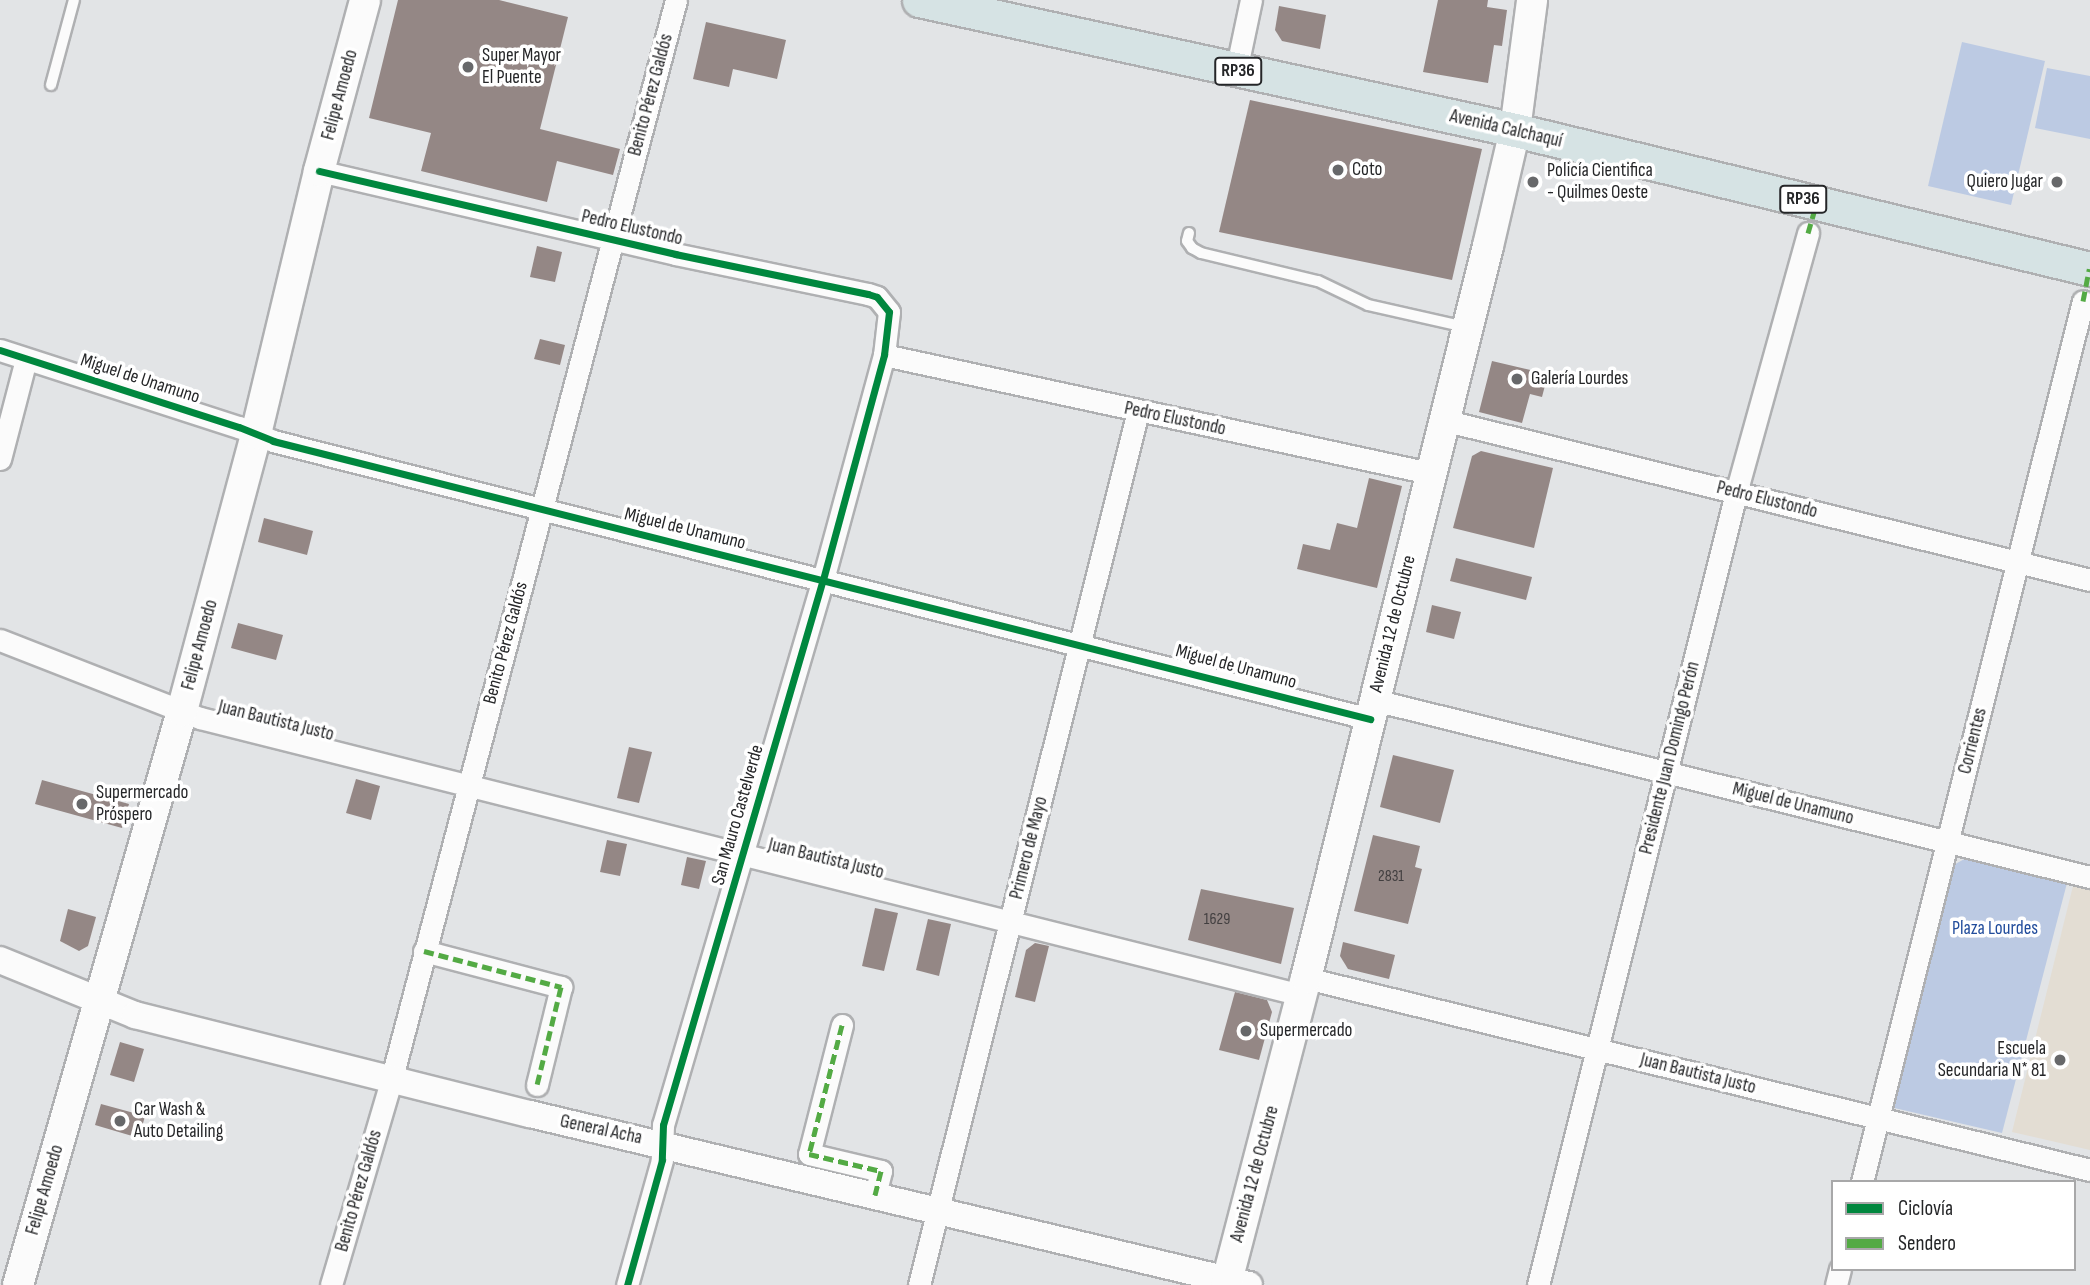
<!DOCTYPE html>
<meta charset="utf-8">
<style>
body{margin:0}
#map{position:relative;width:2090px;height:1285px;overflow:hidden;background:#e2e4e6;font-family:"Sofia Sans Condensed",sans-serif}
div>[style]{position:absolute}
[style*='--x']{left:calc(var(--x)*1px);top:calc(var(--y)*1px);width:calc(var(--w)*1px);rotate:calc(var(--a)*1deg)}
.education>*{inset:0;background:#e3ddd3}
.green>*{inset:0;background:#bccae3}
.building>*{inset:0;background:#948785}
.roads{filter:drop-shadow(2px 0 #afb0b2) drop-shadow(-2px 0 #afb0b2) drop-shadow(0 2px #afb0b2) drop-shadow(0 -2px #afb0b2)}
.service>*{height:10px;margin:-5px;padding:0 5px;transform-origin:5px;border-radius:5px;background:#fbfbfb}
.minor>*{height:21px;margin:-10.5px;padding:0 10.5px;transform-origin:10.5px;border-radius:10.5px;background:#fbfbfb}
.tertiary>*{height:26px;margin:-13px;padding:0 13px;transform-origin:13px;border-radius:13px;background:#fbfbfb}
.secondary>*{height:30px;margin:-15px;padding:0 15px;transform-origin:15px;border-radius:15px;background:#fbfbfb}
.primary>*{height:33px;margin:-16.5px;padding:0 16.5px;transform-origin:16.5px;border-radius:16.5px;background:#d6e3e4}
.quiet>*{height:5px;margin-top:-2.5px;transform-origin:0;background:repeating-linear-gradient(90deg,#53aa44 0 10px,transparent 0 15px)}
.cycleway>*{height:7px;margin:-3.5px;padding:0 3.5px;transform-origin:3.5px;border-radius:3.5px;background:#00873e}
.dots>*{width:19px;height:19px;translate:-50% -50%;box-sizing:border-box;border:4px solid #fff;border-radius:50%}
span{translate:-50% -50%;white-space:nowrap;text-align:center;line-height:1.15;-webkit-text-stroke:7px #fff;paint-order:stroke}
.number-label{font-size:16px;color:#413e3f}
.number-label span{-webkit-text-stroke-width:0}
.shield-label span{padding:2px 5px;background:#fff;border:2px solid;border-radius:5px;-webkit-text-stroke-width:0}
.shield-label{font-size:18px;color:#252628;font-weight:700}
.poi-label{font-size:19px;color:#252628}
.left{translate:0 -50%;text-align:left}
.right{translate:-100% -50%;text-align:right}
.street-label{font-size:19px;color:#252628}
.park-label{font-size:19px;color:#224d9c}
.legend{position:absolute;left:1831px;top:1180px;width:245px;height:91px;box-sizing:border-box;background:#fff;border:2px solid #a8a8a9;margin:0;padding:9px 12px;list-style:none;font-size:21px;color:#252628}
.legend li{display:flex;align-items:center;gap:14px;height:35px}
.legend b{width:35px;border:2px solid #a8a8a9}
</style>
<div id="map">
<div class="education">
<i style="clip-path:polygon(2073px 886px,2090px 890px,2090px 1150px,2012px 1132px)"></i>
</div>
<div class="green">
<i style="clip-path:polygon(1962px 42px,2045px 61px,2011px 205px,1928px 186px)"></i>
<i style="clip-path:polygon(2047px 68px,2090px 76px,2090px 139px,2035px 128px)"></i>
<i style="clip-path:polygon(1968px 857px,2067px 883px,2002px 1133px,1890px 1107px,1950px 867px)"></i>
</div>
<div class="building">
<i style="clip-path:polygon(398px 0,499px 0,568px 17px,540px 129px,620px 149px,613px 175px,557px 161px,547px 202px,421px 171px,431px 133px,369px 118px)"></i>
<i style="clip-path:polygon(1438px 0,1488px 0,1487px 7px,1507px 10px,1502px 46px,1494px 45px,1488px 83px,1423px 72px)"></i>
<i style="clip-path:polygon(1279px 6px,1326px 15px,1320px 49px,1282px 41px,1275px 30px)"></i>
<i style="clip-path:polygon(706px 22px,786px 40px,777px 79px,733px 69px,729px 87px,693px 79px)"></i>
<i style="clip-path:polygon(1250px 100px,1482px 149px,1452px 280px,1219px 232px)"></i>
<i style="clip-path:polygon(537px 246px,562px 252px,555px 282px,530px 277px)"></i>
<i style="clip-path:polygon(540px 339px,565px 345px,560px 365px,534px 359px)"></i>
<i style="clip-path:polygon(1492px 361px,1548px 374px,1542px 397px,1530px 394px,1522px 423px,1479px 412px)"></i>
<i style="clip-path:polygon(1481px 451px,1553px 468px,1534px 548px,1453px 528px,1472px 456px)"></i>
<i style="clip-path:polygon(1369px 478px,1402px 486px,1377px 588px,1297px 569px,1303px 544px,1330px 550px,1337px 523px,1357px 528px)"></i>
<i style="clip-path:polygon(264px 518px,313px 531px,307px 555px,258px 542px)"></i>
<i style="clip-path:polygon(1456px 558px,1532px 577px,1526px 600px,1450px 581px)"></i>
<i style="clip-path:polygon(1432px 605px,1461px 612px,1454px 639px,1426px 632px)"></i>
<i style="clip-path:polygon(238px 623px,283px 635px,276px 660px,231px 648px)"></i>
<i style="clip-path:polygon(629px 747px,652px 752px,639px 803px,617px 798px)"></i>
<i style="clip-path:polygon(1393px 755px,1454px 770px,1440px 823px,1380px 807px)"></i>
<i style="clip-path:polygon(356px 779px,380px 786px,371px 820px,346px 813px)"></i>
<i style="clip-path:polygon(42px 780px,129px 804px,122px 828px,35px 804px)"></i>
<i style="clip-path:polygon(1373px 835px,1420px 846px,1415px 867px,1422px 869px,1408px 924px,1354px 911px)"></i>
<i style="clip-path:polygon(607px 840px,627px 844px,620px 876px,600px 872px)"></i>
<i style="clip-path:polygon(687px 857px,706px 861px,699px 889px,681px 885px)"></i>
<i style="clip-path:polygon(1201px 889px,1294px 908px,1281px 964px,1188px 940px)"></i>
<i style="clip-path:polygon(875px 908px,898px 913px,884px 971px,862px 966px)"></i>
<i style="clip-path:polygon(68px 909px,96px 917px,88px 946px,79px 951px,60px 941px)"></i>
<i style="clip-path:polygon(928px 919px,951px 924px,939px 976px,916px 970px)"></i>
<i style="clip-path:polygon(1343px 942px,1395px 955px,1389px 979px,1348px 969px,1340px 956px)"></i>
<i style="clip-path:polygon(1035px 943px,1049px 946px,1035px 1002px,1015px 997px,1026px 950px)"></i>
<i style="clip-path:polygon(1235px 992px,1267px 1000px,1272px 1012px,1259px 1060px,1219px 1050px)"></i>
<i style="clip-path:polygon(120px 1042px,144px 1049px,134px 1082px,110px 1075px)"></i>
<i style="clip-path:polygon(101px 1104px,145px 1116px,139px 1138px,95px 1125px)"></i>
</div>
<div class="roads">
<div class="service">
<i style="--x:51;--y:85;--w:88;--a:-74.9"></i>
<i style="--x:1189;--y:233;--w:8;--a:104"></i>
<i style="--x:1187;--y:241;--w:9;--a:54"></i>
<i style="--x:1192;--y:248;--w:10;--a:29"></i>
<i style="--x:1201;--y:253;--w:120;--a:13.5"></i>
<i style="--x:1318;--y:281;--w:55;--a:25.6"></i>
<i style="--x:1368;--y:305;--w:100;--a:12.7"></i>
</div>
<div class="minor">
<i style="--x:1236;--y:71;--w:73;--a:-78.1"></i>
<i style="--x:319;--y:171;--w:366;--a:13.1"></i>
<i style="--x:675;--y:254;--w:197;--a:11.7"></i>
<i style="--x:868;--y:294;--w:9;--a:18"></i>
<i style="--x:877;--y:297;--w:19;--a:51"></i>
<i style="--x:889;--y:312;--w:43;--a:96.6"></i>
<i style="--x:884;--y:355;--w:232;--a:105.2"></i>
<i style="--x:823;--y:579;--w:569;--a:106.33"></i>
<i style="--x:663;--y:1125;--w:35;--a:92"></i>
<i style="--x:662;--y:1160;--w:130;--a:105.6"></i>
<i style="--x:0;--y:350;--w:251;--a:17.9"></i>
<i style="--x:239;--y:427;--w:37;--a:22"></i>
<i style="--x:273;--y:441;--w:1132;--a:14.22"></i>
<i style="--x:884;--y:355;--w:559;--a:12.2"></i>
<i style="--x:1443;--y:420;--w:666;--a:13.89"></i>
<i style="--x:0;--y:459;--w:103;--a:-75.4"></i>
<i style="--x:0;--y:640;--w:215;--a:21.3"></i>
<i style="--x:200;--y:718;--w:1135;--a:14.12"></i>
<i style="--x:1374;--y:700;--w:738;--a:13.89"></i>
<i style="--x:424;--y:951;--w:142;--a:14.7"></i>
<i style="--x:561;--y:987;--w:101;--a:103.8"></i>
<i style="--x:1306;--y:978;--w:807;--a:13.76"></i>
<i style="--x:842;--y:1025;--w:133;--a:104.3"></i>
<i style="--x:809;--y:1154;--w:74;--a:13.3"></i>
<i style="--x:881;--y:1171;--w:25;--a:104"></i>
<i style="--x:1862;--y:1182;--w:908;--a:-75.92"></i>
<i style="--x:331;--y:1285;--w:213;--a:-73.6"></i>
<i style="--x:391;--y:1081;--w:1118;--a:-75.23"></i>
<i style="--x:919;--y:1285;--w:901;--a:-75.93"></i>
<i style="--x:1538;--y:1285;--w:816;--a:-75.96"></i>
<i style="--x:1736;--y:493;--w:270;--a:-74.5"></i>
<i style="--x:1836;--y:1285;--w:16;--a:-76"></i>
</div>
<div class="tertiary">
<i style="--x:0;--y:960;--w:146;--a:22.2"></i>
<i style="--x:135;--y:1015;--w:407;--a:14.1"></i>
<i style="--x:530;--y:1114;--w:739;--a:13.38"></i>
</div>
<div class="secondary">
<i style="--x:18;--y:1285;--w:597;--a:-74.05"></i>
<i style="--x:182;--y:711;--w:287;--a:-75"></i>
<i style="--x:256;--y:434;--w:270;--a:-76.5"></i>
<i style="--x:319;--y:171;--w:177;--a:-74.9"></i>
<i style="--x:1226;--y:1285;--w:317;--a:-75.4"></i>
<i style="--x:1306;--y:978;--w:754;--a:-76.04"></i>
<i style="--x:1488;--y:246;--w:119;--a:-76.9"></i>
<i style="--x:1515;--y:130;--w:131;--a:-82.5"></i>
</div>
<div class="primary">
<i style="--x:919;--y:0;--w:610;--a:12.3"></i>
<i style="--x:1515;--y:130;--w:592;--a:13.59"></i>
</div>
</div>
<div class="quiet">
<i style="--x:1808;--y:233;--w:32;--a:-74"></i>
<i style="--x:2083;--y:301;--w:33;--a:-79"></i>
<i style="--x:424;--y:951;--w:142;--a:14.7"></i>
<i style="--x:561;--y:987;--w:101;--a:103.8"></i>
<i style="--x:842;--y:1025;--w:133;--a:104.3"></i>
<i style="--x:809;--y:1154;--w:74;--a:13.3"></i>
<i style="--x:881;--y:1171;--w:25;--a:104"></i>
</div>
<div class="cycleway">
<i style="--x:319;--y:171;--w:366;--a:13.1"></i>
<i style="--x:675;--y:254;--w:197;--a:11.7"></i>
<i style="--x:868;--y:294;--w:9;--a:18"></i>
<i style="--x:877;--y:297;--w:19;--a:51"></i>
<i style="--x:889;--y:312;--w:43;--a:96.6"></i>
<i style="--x:884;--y:355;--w:232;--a:105.2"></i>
<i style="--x:823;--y:579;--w:569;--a:106.33"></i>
<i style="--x:663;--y:1125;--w:35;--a:92"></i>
<i style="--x:662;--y:1160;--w:130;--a:105.6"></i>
<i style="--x:0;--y:350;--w:251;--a:17.9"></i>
<i style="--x:239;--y:427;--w:37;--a:22"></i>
<i style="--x:273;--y:441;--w:1132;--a:14.22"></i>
</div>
<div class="dots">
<i style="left:468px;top:67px;background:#67686a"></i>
<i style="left:1338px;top:170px;background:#67686a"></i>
<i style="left:1533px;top:182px;background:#67686a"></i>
<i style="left:2057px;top:182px;background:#67686a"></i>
<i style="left:1517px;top:379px;background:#67686a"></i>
<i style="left:82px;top:804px;background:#67686a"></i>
<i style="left:1246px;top:1031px;background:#67686a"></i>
<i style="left:2060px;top:1060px;background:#67686a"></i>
<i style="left:120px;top:1121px;background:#67686a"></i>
</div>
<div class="number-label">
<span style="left:1391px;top:877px">2831</span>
<span style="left:1217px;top:920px">1629</span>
</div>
<div class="shield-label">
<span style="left:1238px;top:71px">RP36</span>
<span style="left:1803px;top:199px">RP36</span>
</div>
<div class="poi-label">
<span class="left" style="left:482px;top:67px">Super Mayor<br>El Puente</span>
<span class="left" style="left:1352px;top:170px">Coto</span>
<span class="left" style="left:1547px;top:182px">Policía Cientifica<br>- Quilmes Oeste</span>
<span class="right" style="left:2043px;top:182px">Quiero Jugar</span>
<span class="left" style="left:1531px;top:379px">Galería Lourdes</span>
<span class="left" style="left:96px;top:804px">Supermercado<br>Próspero</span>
<span class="left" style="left:1260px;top:1031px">Supermercado</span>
<span class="right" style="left:2046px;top:1060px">Escuela<br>Secundaria N* 81</span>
<span class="left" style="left:134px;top:1121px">Car Wash &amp;<br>Auto Detailing</span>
</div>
<div class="street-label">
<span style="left:340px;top:95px;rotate:-75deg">Felipe Amoedo</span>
<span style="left:651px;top:95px;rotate:-75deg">Benito Pérez Galdós</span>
<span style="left:1506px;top:129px;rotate:13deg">Avenida Calchaquí</span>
<span style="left:632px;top:228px;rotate:13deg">Pedro Elustondo</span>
<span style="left:140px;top:379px;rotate:18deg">Miguel de Unamuno</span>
<span style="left:1175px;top:419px;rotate:12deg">Pedro Elustondo</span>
<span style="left:1767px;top:500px;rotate:14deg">Pedro Elustondo</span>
<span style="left:685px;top:529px;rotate:14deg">Miguel de Unamuno</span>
<span style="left:1393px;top:624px;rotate:-76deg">Avenida 12 de Octubre</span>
<span style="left:506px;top:643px;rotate:-75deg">Benito Pérez Galdós</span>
<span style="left:200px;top:645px;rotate:-75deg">Felipe Amoedo</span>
<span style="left:1236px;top:667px;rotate:15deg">Miguel de Unamuno</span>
<span style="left:276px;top:721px;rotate:14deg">Juan Bautista Justo</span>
<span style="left:1973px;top:741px;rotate:-76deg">Corrientes</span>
<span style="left:1670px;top:758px;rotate:-76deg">Presidente Juan Domingo Perón</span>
<span style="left:1793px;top:804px;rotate:14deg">Miguel de Unamuno</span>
<span style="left:738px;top:815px;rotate:-74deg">San Mauro Castelverde</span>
<span style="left:1029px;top:848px;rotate:-76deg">Primero de Mayo</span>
<span style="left:826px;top:859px;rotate:14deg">Juan Bautista Justo</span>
<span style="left:1698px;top:1074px;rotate:14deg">Juan Bautista Justo</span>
<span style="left:601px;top:1130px;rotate:12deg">General Acha</span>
<span style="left:1255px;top:1174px;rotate:-75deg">Avenida 12 de Octubre</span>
<span style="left:45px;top:1190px;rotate:-74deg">Felipe Amoedo</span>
<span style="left:359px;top:1191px;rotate:-74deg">Benito Pérez Galdós</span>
</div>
<div class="park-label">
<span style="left:1995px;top:929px">Plaza Lourdes</span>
</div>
<ul class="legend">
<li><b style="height:9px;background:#00873e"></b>Ciclovía</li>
<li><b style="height:9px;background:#53aa44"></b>Sendero</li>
</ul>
</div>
